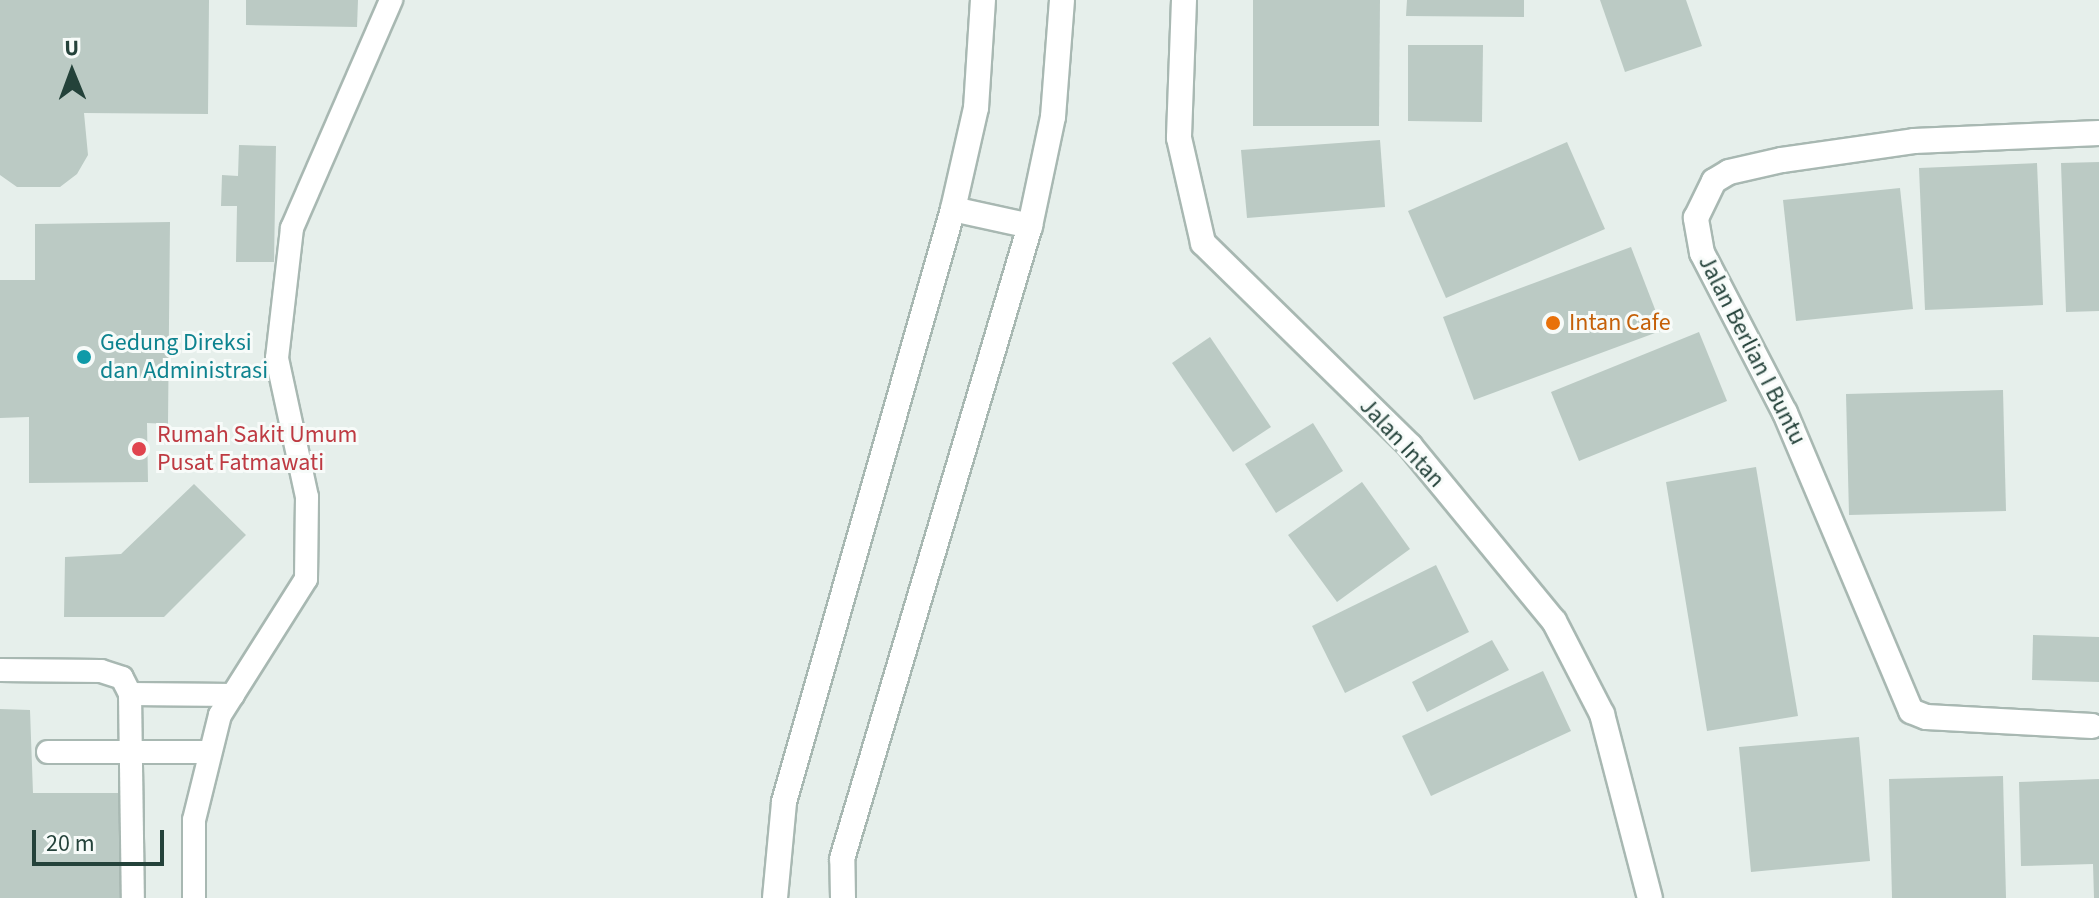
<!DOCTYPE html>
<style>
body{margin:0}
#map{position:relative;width:2099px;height:898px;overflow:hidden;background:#e6efeb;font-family:"Source Sans 3",sans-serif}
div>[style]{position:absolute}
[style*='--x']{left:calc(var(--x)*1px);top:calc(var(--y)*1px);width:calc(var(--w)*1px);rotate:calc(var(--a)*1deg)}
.building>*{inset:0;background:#bbcac4}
.roads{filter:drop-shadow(2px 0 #a8b8b2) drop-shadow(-2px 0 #a8b8b2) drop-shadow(0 2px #a8b8b2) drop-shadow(0 -2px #a8b8b2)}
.lane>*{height:22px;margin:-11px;padding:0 11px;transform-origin:11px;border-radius:11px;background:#fff}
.street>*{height:24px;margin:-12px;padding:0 12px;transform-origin:12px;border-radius:12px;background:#fff}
.secondary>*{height:24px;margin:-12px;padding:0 12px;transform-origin:12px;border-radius:12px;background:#fff}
.dots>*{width:22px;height:22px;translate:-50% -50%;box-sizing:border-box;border:4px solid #f7fbf9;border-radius:50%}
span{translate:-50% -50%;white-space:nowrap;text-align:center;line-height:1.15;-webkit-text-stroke:6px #f7fbf9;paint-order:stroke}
.food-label{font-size:24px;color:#c56008}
.left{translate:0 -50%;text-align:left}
.culture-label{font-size:24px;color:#0d838f}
.street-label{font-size:24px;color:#24423a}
.health-label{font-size:24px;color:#be3a42}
.north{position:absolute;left:32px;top:32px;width:80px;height:80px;-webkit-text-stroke:6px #f7fbf9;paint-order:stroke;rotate:359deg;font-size:22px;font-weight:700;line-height:32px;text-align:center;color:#24423a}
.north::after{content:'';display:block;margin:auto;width:28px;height:36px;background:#24423a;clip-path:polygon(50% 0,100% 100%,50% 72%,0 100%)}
.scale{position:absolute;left:32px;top:830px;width:132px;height:36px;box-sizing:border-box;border:4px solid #24423a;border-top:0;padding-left:10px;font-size:24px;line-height:28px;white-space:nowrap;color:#24423a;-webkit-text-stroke:6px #f7fbf9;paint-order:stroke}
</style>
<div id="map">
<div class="building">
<i style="clip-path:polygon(0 0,209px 0,208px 114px,84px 113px,88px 155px,77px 174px,60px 187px,17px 187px,0 175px)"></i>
<i style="clip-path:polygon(246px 0,358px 0,357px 27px,246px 25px)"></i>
<i style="clip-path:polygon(1253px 0,1380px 0,1379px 126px,1253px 126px)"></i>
<i style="clip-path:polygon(1407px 0,1524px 0,1524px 17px,1406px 16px)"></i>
<i style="clip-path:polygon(1600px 0,1686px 0,1702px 46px,1625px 72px)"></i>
<i style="clip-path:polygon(1408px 45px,1483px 45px,1482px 122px,1408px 121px)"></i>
<i style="clip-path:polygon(1380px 140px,1385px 207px,1247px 218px,1241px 150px)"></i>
<i style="clip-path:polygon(1567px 142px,1605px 229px,1446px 298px,1408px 211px)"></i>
<i style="clip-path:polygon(239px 145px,276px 146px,274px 262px,236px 262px,237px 206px,221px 206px,222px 175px,238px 176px)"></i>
<i style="clip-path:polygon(2099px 162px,2099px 311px,2066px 312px,2061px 163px)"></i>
<i style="clip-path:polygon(2037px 163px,2043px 305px,1925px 310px,1919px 168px)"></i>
<i style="clip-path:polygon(1900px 188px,1913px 309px,1796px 321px,1783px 200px)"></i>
<i style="clip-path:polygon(170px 222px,168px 424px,147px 423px,148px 482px,29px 483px,29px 417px,0 418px,0 280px,35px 280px,35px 224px)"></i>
<i style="clip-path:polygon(1631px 247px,1663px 330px,1474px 400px,1443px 317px)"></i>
<i style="clip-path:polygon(1699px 332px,1727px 401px,1579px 461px,1551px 392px)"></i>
<i style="clip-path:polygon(1210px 337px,1271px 427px,1233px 452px,1172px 363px)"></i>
<i style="clip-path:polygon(2003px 390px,2006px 511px,1849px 515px,1846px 394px)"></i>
<i style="clip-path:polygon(1313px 423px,1343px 471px,1276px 513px,1245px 464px)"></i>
<i style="clip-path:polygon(1756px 467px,1798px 716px,1707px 731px,1666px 482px)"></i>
<i style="clip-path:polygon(1362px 482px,1410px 549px,1337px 602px,1288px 535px)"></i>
<i style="clip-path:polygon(194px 484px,246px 535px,164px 617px,64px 617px,65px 557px,121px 554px)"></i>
<i style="clip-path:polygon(1436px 565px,1469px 632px,1345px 693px,1312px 626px)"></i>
<i style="clip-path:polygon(2033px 635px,2099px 637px,2099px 682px,2032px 680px)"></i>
<i style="clip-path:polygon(1492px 640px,1509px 670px,1427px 712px,1412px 682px)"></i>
<i style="clip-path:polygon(1543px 671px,1571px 731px,1431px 796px,1402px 736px)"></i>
<i style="clip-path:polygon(0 709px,30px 710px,33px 793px,125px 793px,126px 898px,0 898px)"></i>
<i style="clip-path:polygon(1859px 737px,1870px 861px,1751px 872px,1739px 747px)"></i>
<i style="clip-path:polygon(2003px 776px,2006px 898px,1892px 898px,1889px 779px)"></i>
<i style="clip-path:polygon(2099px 779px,2099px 898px,2094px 898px,2093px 864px,2021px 866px,2019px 782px)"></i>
</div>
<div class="roads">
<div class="lane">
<i style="--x:0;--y:670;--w:101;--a:0.6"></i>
<i style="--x:101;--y:671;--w:22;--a:18"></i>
<i style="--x:122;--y:678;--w:18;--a:63"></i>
<i style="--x:130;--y:694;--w:204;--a:89.2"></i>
<i style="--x:130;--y:694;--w:103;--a:0.6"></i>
<i style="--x:48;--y:752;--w:162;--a:0"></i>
<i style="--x:194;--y:898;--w:78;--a:-90"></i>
<i style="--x:194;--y:820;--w:108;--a:-76.1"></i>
<i style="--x:220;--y:715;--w:161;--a:-57.7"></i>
<i style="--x:306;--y:579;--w:82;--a:-89.3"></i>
<i style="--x:307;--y:497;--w:142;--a:-102.2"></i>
<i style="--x:277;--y:358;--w:131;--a:-83.4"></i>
<i style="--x:292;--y:228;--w:249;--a:-66.5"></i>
</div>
<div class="street">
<i style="--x:953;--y:209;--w:79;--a:12.4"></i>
<i style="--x:2092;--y:726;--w:166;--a:-176.9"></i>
<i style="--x:1926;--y:717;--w:16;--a:-158"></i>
<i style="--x:1911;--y:711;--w:324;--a:-112.9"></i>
<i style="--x:1785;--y:413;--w:180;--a:-117.4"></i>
<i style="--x:1702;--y:253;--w:36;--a:-100"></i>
<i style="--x:1696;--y:218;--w:41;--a:-64.1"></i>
<i style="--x:1714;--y:181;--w:17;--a:-31"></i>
<i style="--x:1729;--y:172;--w:54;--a:-12.8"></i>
<i style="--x:1782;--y:160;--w:133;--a:-8.2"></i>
<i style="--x:1914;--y:141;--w:185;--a:-2.5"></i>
<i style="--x:775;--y:898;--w:96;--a:-84.6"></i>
<i style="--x:784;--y:802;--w:617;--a:-74.09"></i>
<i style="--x:953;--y:209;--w:104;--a:-77.2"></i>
<i style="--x:976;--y:108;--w:108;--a:-86.3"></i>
<i style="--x:843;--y:898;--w:39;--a:-91"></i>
<i style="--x:842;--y:859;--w:660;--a:-73.46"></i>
<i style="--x:1030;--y:226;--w:111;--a:-78.1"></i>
<i style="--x:1053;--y:117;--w:117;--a:-85.6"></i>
</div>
<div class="secondary">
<i style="--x:1184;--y:0;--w:138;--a:92.1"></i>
<i style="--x:1179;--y:138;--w:108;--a:77.1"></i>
<i style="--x:1203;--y:243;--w:290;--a:44.4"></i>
<i style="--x:1410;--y:446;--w:227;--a:50.6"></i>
<i style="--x:1554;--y:621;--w:105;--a:62.7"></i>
<i style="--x:1602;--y:714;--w:190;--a:75.4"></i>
</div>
</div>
<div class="dots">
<i style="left:1553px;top:323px;background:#e8710a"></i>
<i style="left:84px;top:357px;background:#0f9aa8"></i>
<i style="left:139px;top:449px;background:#e0444e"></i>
</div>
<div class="food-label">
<span class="left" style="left:1569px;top:323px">Intan Cafe</span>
</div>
<div class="culture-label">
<span class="left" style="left:100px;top:357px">Gedung Direksi<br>dan Administrasi</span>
</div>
<div class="street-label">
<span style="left:1752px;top:350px;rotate:63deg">Jalan Berlian I Buntu</span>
<span style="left:1402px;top:443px;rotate:47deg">Jalan Intan</span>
</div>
<div class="health-label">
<span class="left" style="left:157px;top:449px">Rumah Sakit Umum<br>Pusat Fatmawati</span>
</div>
<div class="north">U</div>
<div class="scale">20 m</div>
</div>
